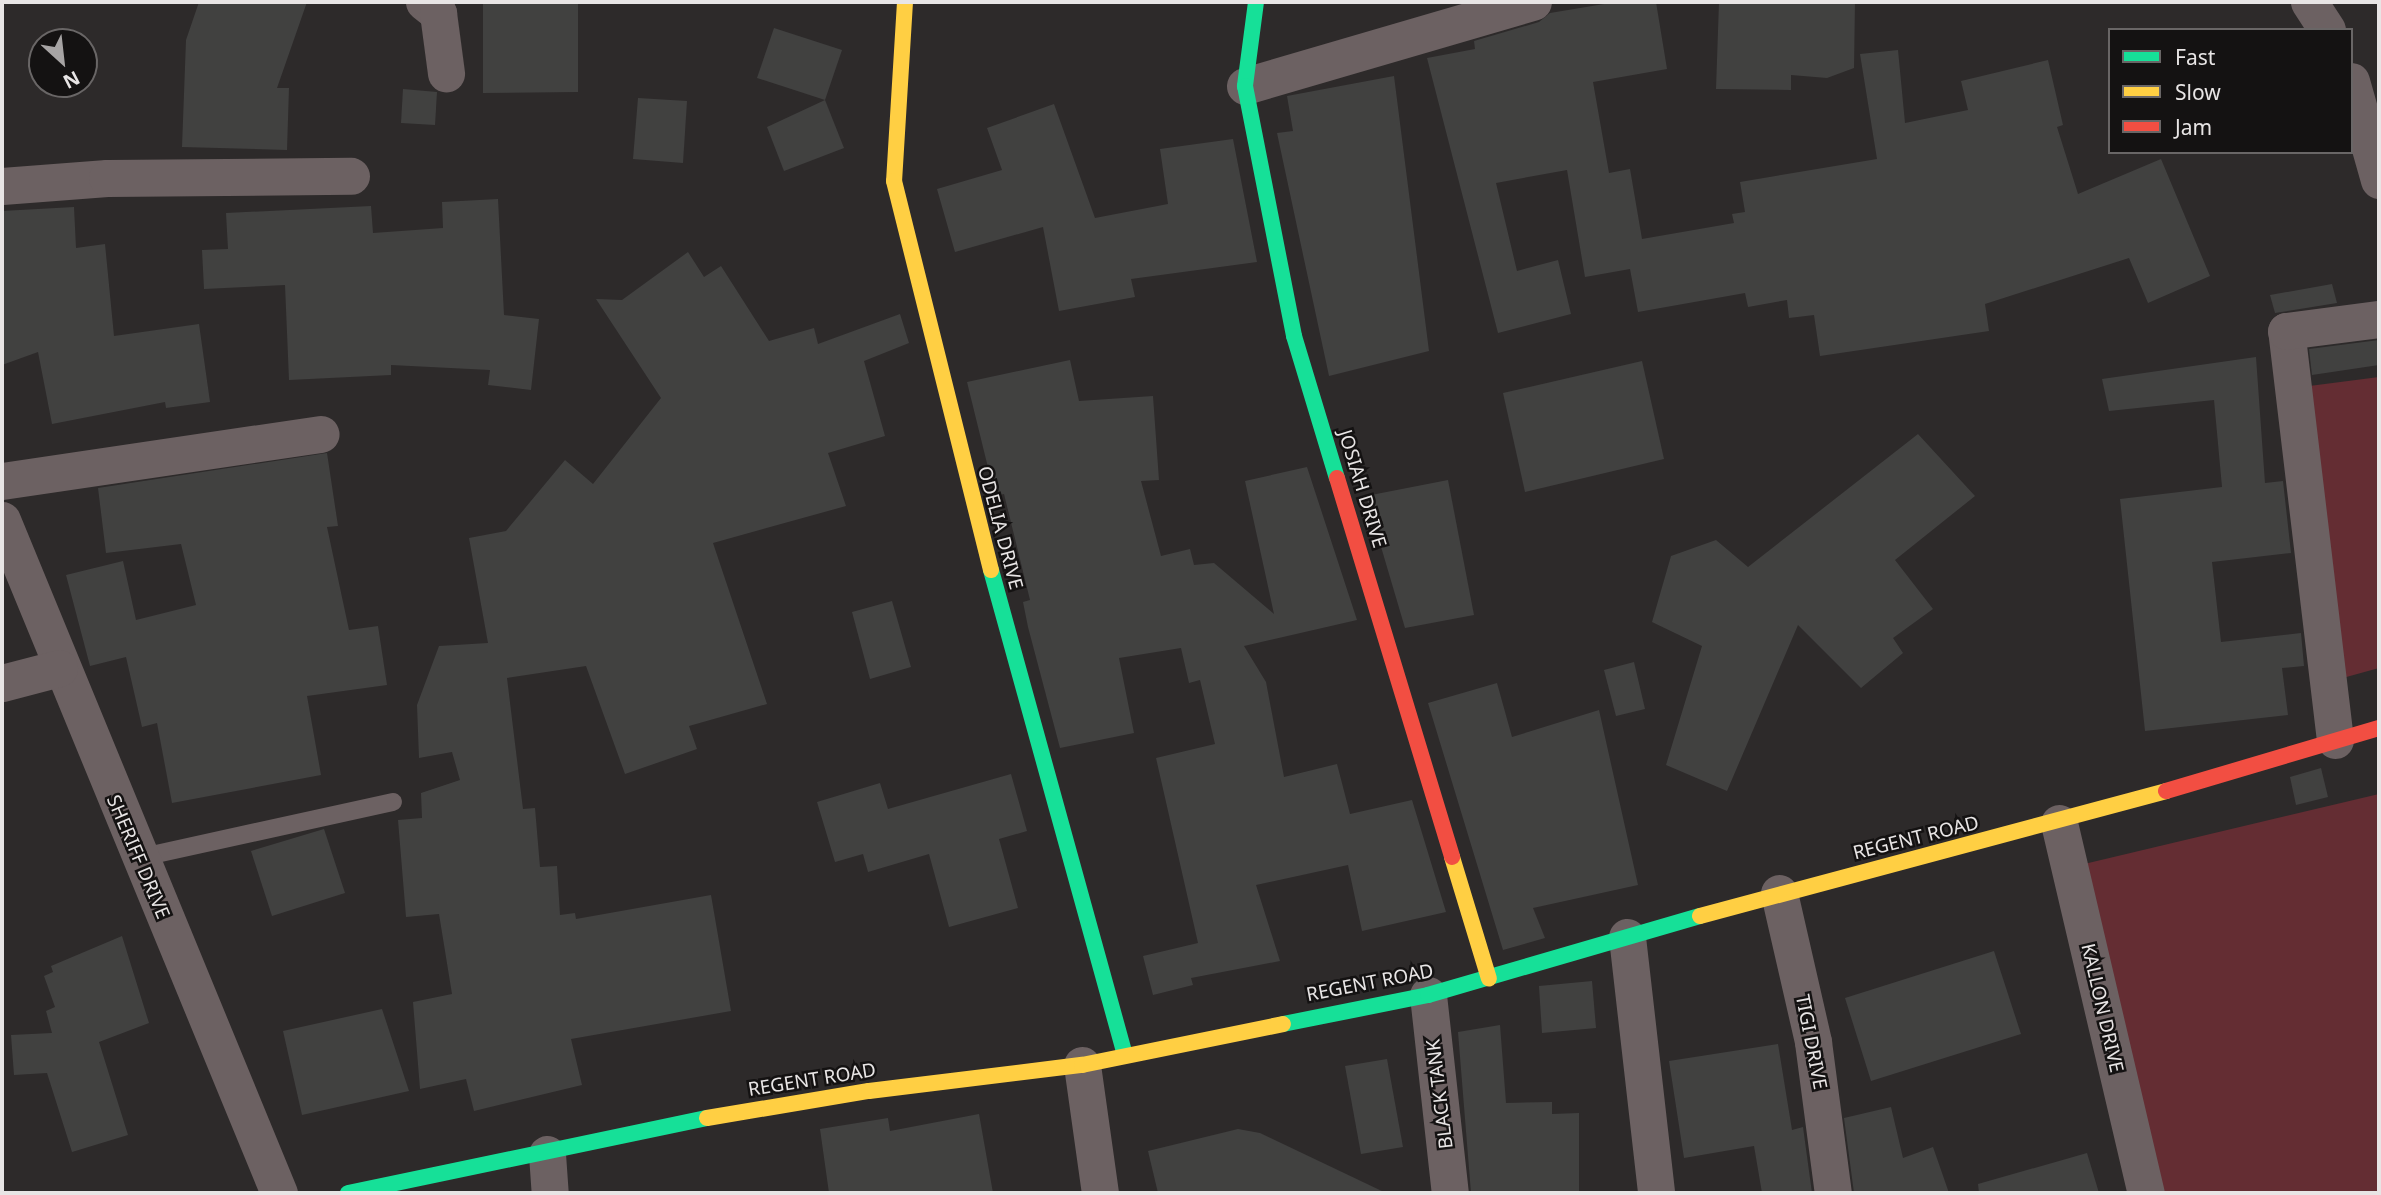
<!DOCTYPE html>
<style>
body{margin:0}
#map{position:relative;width:2381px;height:1195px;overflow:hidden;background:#2d2a2a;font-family:"Noto Sans",sans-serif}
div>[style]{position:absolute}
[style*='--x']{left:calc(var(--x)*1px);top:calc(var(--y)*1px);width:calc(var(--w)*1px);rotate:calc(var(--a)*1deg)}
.green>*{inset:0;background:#642d33}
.building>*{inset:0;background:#414140}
.lane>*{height:18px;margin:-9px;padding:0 9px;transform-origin:9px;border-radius:9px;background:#6c6162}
.street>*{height:37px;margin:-18.5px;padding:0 18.5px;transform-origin:18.5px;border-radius:18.5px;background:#6c6162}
.fast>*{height:16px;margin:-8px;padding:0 8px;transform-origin:8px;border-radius:8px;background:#16e098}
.slow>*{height:16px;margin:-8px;padding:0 8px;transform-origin:8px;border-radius:8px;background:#ffcf43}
.jam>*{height:16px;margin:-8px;padding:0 8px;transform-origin:8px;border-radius:8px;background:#f24e42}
span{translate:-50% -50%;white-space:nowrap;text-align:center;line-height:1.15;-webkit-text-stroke:5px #141212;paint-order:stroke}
.street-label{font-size:19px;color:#e8e5e5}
.frame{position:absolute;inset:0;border:4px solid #e8e5e5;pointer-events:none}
.legend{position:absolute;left:2108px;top:28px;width:245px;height:126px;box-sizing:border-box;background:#141212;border:2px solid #696666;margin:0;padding:9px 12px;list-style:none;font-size:21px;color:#e8e5e5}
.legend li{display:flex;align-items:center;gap:14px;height:35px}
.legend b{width:35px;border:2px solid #696666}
.north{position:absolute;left:28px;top:28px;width:70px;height:70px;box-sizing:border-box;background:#141212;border:2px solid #696666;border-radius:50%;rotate:153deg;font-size:19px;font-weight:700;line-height:28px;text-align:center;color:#e8e5e5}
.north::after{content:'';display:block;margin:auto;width:24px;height:32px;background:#a7a4a4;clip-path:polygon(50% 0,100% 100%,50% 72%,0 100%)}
</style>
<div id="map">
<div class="green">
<i style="clip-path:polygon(2379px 377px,2379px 668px,2321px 684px,2286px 389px)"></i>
<i style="clip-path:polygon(2379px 794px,2379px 1193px,2155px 1193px,2080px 865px)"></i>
</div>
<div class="building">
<i style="clip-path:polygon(199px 2px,307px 2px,277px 88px,289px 88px,287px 150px,182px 147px,186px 40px)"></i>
<i style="clip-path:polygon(483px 2px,578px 2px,578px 92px,483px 93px)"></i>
<i style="clip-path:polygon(1616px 2px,1656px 2px,1667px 69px,1593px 82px,1609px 173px,1630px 169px,1642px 239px,1734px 223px,1732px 214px,1745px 212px,1740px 182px,1877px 159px,1860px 54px,1898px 50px,1905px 123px,1968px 110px,1961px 81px,2048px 60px,2063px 125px,2057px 127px,2078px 194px,2161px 159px,2210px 276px,2148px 303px,2129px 258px,1985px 304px,1989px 331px,1820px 356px,1814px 315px,1789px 318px,1787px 300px,1748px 307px,1745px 293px,1638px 312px,1630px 269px,1585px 277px,1567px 170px,1496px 183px,1517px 271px,1558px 260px,1571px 314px,1498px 333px,1427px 58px,1475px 49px,1474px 41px,1539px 22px,1550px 13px)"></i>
<i style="clip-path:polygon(1719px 2px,1855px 2px,1854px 68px,1827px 78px,1791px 75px,1791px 90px,1716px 89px)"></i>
<i style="clip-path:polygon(774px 28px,842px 50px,825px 100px,757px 78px)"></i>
<i style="clip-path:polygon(1394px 76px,1429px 351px,1329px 376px,1277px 133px,1293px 131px,1287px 96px)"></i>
<i style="clip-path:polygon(403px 89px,437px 92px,435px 125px,401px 123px)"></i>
<i style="clip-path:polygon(638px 98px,687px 101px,683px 163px,633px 159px)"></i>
<i style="clip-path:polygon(825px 100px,844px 148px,784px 171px,767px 127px)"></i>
<i style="clip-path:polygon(1054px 104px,1095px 218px,1168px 204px,1160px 149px,1233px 139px,1257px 262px,1131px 279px,1135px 297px,1059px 311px,1043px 227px,955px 252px,937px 189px,1002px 170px,987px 128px)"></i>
<i style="clip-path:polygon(498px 199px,504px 315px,539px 319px,531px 390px,488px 385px,490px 370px,391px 365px,391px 375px,289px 380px,285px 285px,204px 289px,202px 250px,228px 249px,226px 213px,371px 206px,373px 233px,443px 228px,442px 202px)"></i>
<i style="clip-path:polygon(74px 207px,76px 248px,105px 244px,114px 336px,199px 324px,210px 402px,166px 408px,165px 402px,52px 424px,38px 352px,2px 365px,2px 211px)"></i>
<i style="clip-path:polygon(688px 252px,704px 277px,721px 266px,769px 341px,814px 328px,818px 344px,900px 314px,909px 343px,864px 361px,885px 436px,828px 453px,846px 506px,713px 543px,767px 704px,689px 726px,697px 749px,625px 774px,586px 666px,507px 678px,523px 809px,535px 808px,540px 867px,557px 866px,560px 915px,575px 913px,576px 919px,711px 895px,731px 1011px,571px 1039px,582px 1085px,474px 1111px,466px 1079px,420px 1089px,413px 1002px,452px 994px,439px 914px,406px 917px,398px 820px,422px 818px,421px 793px,460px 780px,452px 752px,419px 758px,417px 705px,439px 646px,488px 643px,469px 538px,506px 531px,565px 460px,593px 484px,661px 398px,596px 299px,622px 300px)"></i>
<i style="clip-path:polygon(2332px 284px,2337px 303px,2275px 313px,2270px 295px)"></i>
<i style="clip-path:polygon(2379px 340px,2379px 365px,2312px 375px,2309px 349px)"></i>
<i style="clip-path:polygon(2256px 357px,2265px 483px,2283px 481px,2291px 553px,2212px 562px,2221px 642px,2301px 633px,2304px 666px,2282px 668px,2288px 715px,2145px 731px,2120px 499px,2222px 487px,2214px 400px,2109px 411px,2102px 379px)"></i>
<i style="clip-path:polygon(1070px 360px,1079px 401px,1153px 396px,1159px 480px,1141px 481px,1161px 556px,1190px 549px,1194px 565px,1214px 563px,1274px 614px,1245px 481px,1307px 467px,1357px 620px,1244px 646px,1266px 682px,1284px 777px,1337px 764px,1350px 814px,1412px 800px,1446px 912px,1362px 931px,1348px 865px,1256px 885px,1280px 961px,1191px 978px,1193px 985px,1153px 995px,1143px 956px,1198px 943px,1156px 758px,1215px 744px,1200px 680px,1189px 683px,1181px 648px,1119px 658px,1134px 733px,1060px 748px,1028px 627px,1023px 602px,1030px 600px,1004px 494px,995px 496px,967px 382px)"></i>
<i style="clip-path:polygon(1642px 361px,1664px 459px,1525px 492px,1503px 393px)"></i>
<i style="clip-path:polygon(1918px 434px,1975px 496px,1895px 560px,1933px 609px,1893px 638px,1903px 653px,1861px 688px,1798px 625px,1727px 791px,1666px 765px,1702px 646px,1652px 622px,1671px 556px,1716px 540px,1748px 567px)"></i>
<i style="clip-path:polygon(327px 453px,338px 526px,327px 527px,349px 630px,378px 626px,387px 685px,307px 696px,321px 775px,172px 803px,157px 723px,142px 727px,126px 657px,90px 666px,66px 575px,123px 561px,136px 620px,196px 605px,181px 544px,106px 553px,98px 488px)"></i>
<i style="clip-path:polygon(1448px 480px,1474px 615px,1405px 628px,1366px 496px)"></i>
<i style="clip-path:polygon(892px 601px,911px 667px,870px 679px,852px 612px)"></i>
<i style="clip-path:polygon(1634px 662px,1645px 709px,1616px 716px,1604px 670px)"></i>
<i style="clip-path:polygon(1497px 683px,1512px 737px,1599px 710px,1638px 885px,1533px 908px,1545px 938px,1503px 950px,1428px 703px)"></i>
<i style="clip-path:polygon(2321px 768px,2328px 797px,2296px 805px,2290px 777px)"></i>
<i style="clip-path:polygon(1011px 774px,1027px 831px,999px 839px,1018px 908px,949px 927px,929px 854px,868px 872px,863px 854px,835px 862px,817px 802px,880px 783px,888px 809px)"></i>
<i style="clip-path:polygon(324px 829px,345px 893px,272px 916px,251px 851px)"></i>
<i style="clip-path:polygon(122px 936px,149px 1023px,99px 1042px,128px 1135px,72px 1152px,47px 1073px,14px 1075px,11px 1035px,52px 1033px,46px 1011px,55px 1007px,44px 976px,53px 972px,51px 966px)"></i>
<i style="clip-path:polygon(1994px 951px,2021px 1034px,1871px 1081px,1845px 998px)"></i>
<i style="clip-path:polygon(1592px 981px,1596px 1028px,1542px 1033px,1539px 986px)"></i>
<i style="clip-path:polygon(382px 1009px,409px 1091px,302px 1115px,283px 1031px)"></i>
<i style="clip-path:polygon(1500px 1025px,1506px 1103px,1552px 1102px,1552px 1114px,1579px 1113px,1579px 1193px,1471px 1193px,1458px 1032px)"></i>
<i style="clip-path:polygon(1778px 1044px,1792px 1130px,1803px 1127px,1812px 1193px,1762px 1193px,1754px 1146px,1684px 1158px,1669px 1061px)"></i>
<i style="clip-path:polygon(1387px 1059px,1403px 1147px,1361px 1154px,1345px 1066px)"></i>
<i style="clip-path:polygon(1891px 1107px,1903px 1158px,1933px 1147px,1949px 1193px,1854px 1193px,1844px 1118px)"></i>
<i style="clip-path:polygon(979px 1114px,993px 1193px,829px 1193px,820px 1129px,888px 1118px,890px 1131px)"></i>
<i style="clip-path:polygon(1238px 1129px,1260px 1133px,1386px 1193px,1158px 1193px,1148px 1151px)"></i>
<i style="clip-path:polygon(2087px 1153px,2099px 1193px,1979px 1193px,1978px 1184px)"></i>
</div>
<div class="lane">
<i style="--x:138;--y:858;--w:261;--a:-12.4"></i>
</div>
<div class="street">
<i style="--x:424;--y:2;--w:18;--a:38"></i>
<i style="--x:438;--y:13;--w:61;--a:82.4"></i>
<i style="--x:2309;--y:2;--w:33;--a:57"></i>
<i style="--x:2351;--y:81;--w:103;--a:74.2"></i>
<i style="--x:1245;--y:86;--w:300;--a:-16.3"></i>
<i style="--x:2;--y:186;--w:105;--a:-4.4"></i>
<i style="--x:107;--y:178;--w:244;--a:-0.5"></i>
<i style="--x:2;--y:481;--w:322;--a:-8.4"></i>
<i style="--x:2;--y:520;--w:728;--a:67.63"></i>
<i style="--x:2;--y:683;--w:59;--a:-14.7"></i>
<i style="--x:2335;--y:740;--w:412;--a:-96.8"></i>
<i style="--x:2286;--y:331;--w:94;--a:-7.4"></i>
<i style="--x:2059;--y:823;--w:380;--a:76.8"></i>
<i style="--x:1779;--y:893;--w:153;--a:77.1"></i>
<i style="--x:1813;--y:1042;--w:152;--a:82.5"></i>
<i style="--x:1627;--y:937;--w:258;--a:83.5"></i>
<i style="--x:1428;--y:995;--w:199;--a:83.7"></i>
<i style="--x:1082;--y:1065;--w:129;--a:82"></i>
<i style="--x:547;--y:1154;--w:39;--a:86"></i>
</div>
<div class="fast">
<i style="--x:1256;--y:2;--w:85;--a:97.5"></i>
<i style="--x:1245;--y:86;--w:255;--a:78.9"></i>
<i style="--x:1294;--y:336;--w:148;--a:73.2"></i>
<i style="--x:991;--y:570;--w:503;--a:74.56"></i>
<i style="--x:1283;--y:1024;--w:148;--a:-11.3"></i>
<i style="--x:1428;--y:995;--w:283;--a:-16.2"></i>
<i style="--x:348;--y:1193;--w:367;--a:-11.8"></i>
</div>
<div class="slow">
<i style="--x:905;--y:2;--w:179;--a:93.5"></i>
<i style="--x:894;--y:181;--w:401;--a:76"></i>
<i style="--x:1452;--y:857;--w:127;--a:73.1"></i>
<i style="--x:1700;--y:916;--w:482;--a:-15"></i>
<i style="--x:707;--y:1118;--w:164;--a:-9.5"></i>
<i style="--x:869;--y:1091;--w:215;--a:-7"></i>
<i style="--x:1082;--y:1065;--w:205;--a:-11.5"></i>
</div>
<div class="jam">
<i style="--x:1337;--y:478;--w:396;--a:73.1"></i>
<i style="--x:2166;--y:791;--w:222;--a:-16.5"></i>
</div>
<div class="street-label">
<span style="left:1362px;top:489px;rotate:73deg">JOSIAH DRIVE</span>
<span style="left:1000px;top:528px;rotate:75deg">ODELIA DRIVE</span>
<span style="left:1916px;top:838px;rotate:-14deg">REGENT ROAD</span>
<span style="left:138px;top:857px;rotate:67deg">SHERIFF DRIVE</span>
<span style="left:1370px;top:983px;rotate:-11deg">REGENT ROAD</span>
<span style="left:2102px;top:1008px;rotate:77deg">KALLON DRIVE</span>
<span style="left:1811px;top:1042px;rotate:79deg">TIGI DRIVE</span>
<span style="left:812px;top:1080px;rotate:-9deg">REGENT ROAD</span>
<span style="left:1440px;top:1094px;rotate:-97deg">BLACK TANK</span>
</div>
<div class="frame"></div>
<ul class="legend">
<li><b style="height:9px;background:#16e098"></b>Fast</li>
<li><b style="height:9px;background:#ffcf43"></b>Slow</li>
<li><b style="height:9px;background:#f24e42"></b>Jam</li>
</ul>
<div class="north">N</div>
</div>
